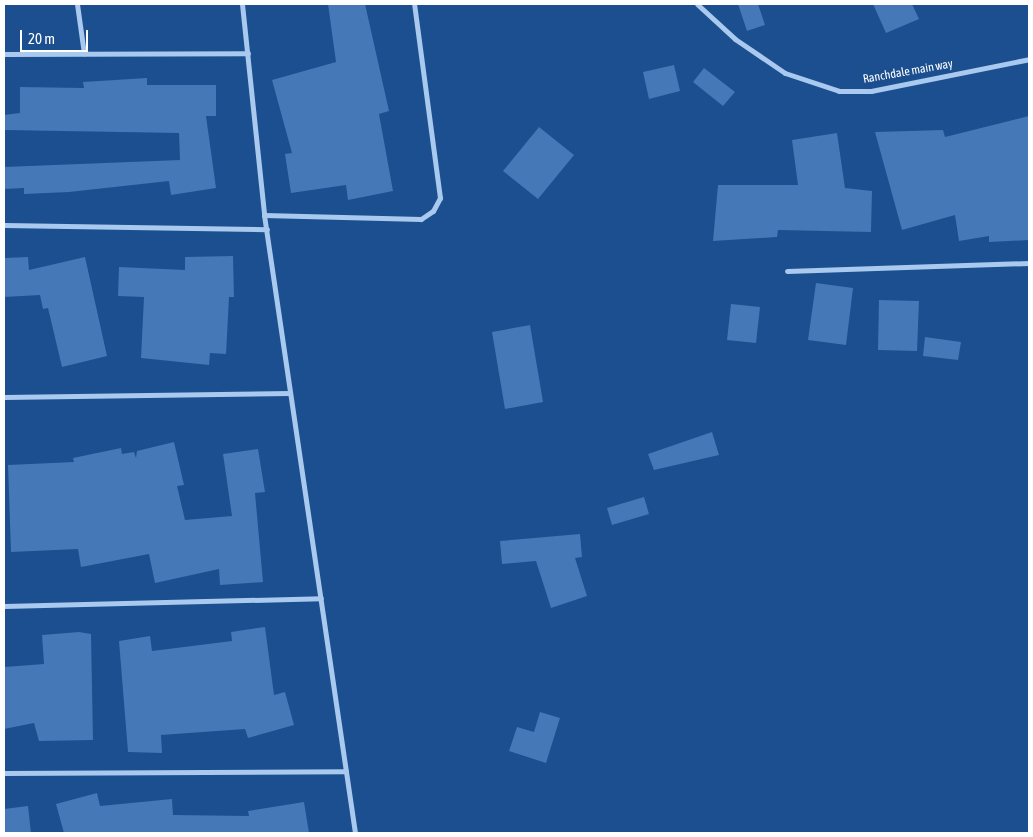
<!DOCTYPE html>
<style>
body{margin:0}
#map{position:relative;width:1033px;height:837px;overflow:hidden;background:#1b4f8f;font-family:"Asap Condensed",sans-serif}
div>[style]{position:absolute}
[style*='--x']{left:calc(var(--x)*1px);top:calc(var(--y)*1px);width:calc(var(--w)*1px);rotate:calc(var(--a)*1deg)}
.building>*{inset:0;background:#4478b7}
.street>*{height:5px;margin:-2.5px;padding:0 2.5px;transform-origin:2.5px;border-radius:2.5px;background:#a9c9ee}
span{translate:-50% -50%;white-space:nowrap;text-align:center;line-height:1.15;-webkit-text-stroke:5px #1b4f8f;paint-order:stroke}
.street-label{font-size:12px;color:#fff}
.frame{position:absolute;inset:0;border:5px solid #fff;pointer-events:none}
.scale{position:absolute;left:20px;top:30px;width:68px;height:22px;box-sizing:border-box;border:2px solid #fff;border-top:0;padding-left:6px;font-size:15px;line-height:18px;white-space:nowrap;color:#fff;-webkit-text-stroke:4px #1b4f8f;paint-order:stroke}
</style>
<div id="map">
<div class="building">
<i style="clip-path:polygon(328px 4px,365px 4px,389px 111px,379px 114px,393px 191px,348px 200px,346px 185px,291px 193px,285px 154px,292px 153px,272px 80px,336px 62px)"></i>
<i style="clip-path:polygon(738px 4px,758px 4px,765px 25px,747px 31px)"></i>
<i style="clip-path:polygon(873px 4px,912px 4px,919px 19px,886px 33px)"></i>
<i style="clip-path:polygon(674px 65px,680px 91px,649px 99px,643px 72px)"></i>
<i style="clip-path:polygon(704px 68px,735px 92px,723px 106px,693px 82px)"></i>
<i style="clip-path:polygon(147px 78px,147px 85px,216px 85px,216px 116px,206px 116px,216px 188px,171px 195px,169px 181px,69px 192px,24px 194px,24px 188px,4px 189px,4px 167px,180px 160px,179px 133px,4px 130px,4px 115px,20px 113px,20px 87px,84px 88px,83px 82px)"></i>
<i style="clip-path:polygon(1029px 116px,1029px 240px,989px 242px,989px 236px,959px 241px,955px 215px,902px 230px,875px 132px,943px 130px,945px 137px)"></i>
<i style="clip-path:polygon(539px 127px,574px 155px,538px 199px,503px 171px)"></i>
<i style="clip-path:polygon(837px 133px,845px 188px,872px 191px,871px 232px,778px 230px,777px 237px,713px 241px,718px 185px,798px 185px,792px 140px)"></i>
<i style="clip-path:polygon(233px 256px,234px 297px,229px 297px,226px 354px,210px 353px,209px 365px,141px 358px,144px 297px,118px 296px,119px 267px,185px 270px,185px 257px)"></i>
<i style="clip-path:polygon(28px 257px,29px 270px,85px 257px,107px 356px,62px 367px,48px 308px,43px 309px,40px 295px,4px 297px,4px 258px)"></i>
<i style="clip-path:polygon(816px 283px,853px 288px,846px 345px,808px 340px)"></i>
<i style="clip-path:polygon(879px 300px,919px 301px,917px 351px,878px 350px)"></i>
<i style="clip-path:polygon(731px 304px,760px 307px,756px 343px,727px 340px)"></i>
<i style="clip-path:polygon(530px 325px,543px 402px,505px 409px,492px 332px)"></i>
<i style="clip-path:polygon(925px 337px,961px 342px,958px 360px,923px 356px)"></i>
<i style="clip-path:polygon(712px 432px,719px 455px,654px 470px,648px 454px)"></i>
<i style="clip-path:polygon(174px 442px,184px 485px,177px 486px,185px 520px,232px 516px,223px 454px,258px 449px,265px 492px,255px 493px,263px 582px,220px 585px,219px 569px,155px 583px,149px 554px,81px 567px,78px 549px,11px 552px,8px 465px,74px 462px,73px 458px,121px 448px,122px 454px,134px 452px,136px 458px,137px 451px)"></i>
<i style="clip-path:polygon(644px 497px,649px 514px,612px 525px,607px 508px)"></i>
<i style="clip-path:polygon(580px 534px,582px 557px,575px 558px,587px 596px,551px 608px,536px 561px,502px 564px,500px 541px)"></i>
<i style="clip-path:polygon(265px 627px,274px 695px,285px 692px,294px 725px,248px 738px,245px 729px,161px 735px,162px 753px,128px 752px,119px 641px,150px 636px,152px 651px,232px 641px,231px 632px)"></i>
<i style="clip-path:polygon(79px 632px,91px 634px,93px 740px,39px 741px,34px 723px,4px 729px,4px 667px,44px 664px,42px 635px)"></i>
<i style="clip-path:polygon(540px 712px,560px 718px,546px 763px,509px 751px,517px 727px,534px 732px)"></i>
<i style="clip-path:polygon(97px 793px,100px 806px,172px 799px,173px 815px,249px 816px,248px 811px,304px 802px,309px 833px,64px 833px,56px 804px)"></i>
<i style="clip-path:polygon(28px 806px,31px 833px,4px 833px,4px 809px)"></i>
</div>
<div class="street">
<i style="--x:77;--y:4;--w:50;--a:82"></i>
<i style="--x:242;--y:4;--w:212;--a:84"></i>
<i style="--x:264;--y:215;--w:625;--a:81.62"></i>
<i style="--x:697;--y:4;--w:52;--a:42.6"></i>
<i style="--x:735;--y:39;--w:60;--a:34.2"></i>
<i style="--x:785;--y:73;--w:57;--a:18.4"></i>
<i style="--x:839;--y:91;--w:32;--a:0"></i>
<i style="--x:871;--y:91;--w:161;--a:-11.4"></i>
<i style="--x:4;--y:54;--w:244;--a:-0.2"></i>
<i style="--x:264;--y:215;--w:157;--a:1.5"></i>
<i style="--x:421;--y:219;--w:14;--a:-34"></i>
<i style="--x:433;--y:211;--w:15;--a:-62"></i>
<i style="--x:440;--y:198;--w:196;--a:-97.6"></i>
<i style="--x:4;--y:225;--w:263;--a:0.9"></i>
<i style="--x:787;--y:271;--w:242;--a:-1.9"></i>
<i style="--x:4;--y:397;--w:286;--a:-0.8"></i>
<i style="--x:4;--y:606;--w:317;--a:-1.4"></i>
<i style="--x:4;--y:773;--w:342;--a:-0.3"></i>
</div>
<div class="street-label">
<span style="left:908px;top:72px;rotate:-10deg">Ranchdale main way</span>
</div>
<div class="frame"></div>
<div class="scale">20 m</div>
</div>
